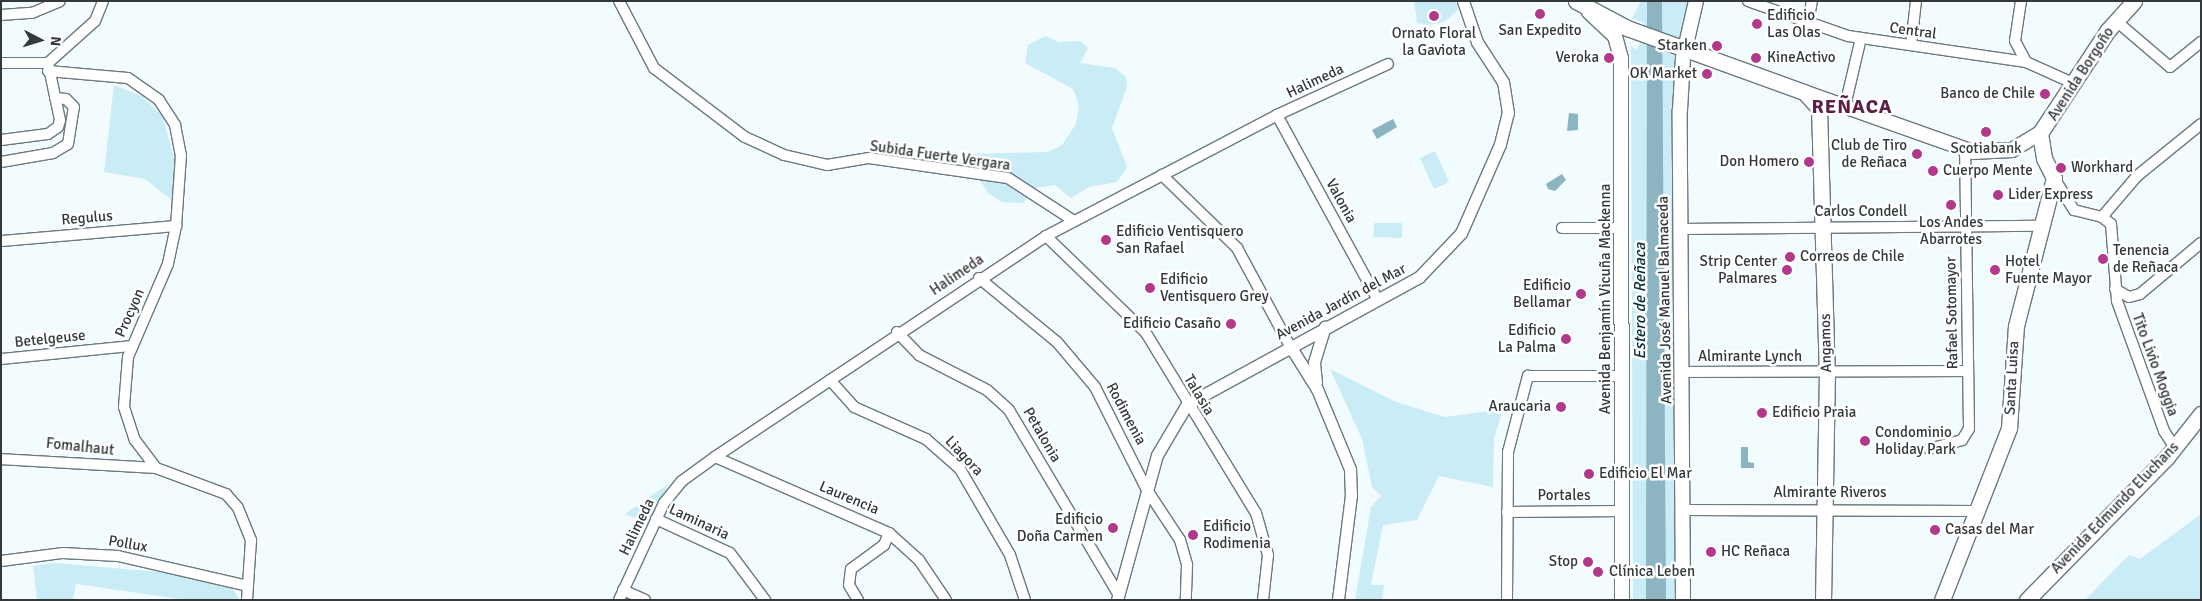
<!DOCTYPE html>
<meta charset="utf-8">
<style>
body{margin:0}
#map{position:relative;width:2202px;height:601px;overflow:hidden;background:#f2fbfe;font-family:Signika,sans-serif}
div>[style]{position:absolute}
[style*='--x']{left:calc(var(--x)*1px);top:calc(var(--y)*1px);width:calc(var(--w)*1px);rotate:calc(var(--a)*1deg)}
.green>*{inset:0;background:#caecf7}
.water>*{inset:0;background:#8cb4c1}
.roads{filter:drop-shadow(1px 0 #6c797e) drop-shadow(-1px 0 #6c797e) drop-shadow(0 1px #6c797e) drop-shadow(0 -1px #6c797e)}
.minor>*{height:10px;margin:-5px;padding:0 5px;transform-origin:5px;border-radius:5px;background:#fff}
.tertiary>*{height:11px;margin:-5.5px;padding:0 5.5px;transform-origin:5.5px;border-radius:5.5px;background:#fff}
.secondary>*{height:14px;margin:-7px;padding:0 7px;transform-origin:7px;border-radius:7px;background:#fff}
.primary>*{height:15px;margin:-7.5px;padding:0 7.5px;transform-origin:7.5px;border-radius:7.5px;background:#fff}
.dots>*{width:14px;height:14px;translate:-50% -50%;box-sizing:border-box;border:2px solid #fff;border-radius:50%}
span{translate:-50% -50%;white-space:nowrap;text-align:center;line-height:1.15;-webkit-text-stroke:5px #fff;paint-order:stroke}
.poi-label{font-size:15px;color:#33393b}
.left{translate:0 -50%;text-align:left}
.right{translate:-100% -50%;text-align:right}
.street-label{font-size:15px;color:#33393b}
.water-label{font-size:16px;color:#072f3a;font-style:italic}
.district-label{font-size:20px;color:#5b2047;font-weight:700;letter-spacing:1px}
.frame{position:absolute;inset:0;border:2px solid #33393b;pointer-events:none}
.north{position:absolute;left:15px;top:15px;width:50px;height:50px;-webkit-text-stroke:4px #fff;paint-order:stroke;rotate:95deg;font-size:14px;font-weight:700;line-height:20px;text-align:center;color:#33393b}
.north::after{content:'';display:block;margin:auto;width:18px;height:22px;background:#33393b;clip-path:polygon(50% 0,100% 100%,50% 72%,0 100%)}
</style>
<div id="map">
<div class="green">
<i style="clip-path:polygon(1414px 1px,1456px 1px,1458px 10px,1444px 22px,1428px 25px,1417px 23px)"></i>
<i style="clip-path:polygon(1641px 1px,1688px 1px,1676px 66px,1672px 219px,1681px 600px,1633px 600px,1631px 45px,1636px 50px,1641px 42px,1644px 23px,1632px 18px)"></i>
<i style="clip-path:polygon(1045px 36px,1059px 42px,1080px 41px,1088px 48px,1080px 63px,1115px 68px,1126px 77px,1127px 87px,1112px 128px,1127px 167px,1117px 182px,1089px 187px,1071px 198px,1055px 185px,1035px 188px,1023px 203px,1002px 202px,988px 193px,963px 154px,1048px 152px,1062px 145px,1076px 124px,1079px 106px,1073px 89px,1025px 63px,1028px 45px)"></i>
<i style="clip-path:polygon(114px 85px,142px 96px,162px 116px,176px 163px,173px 201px,145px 179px,104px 172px)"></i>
<i style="clip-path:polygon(1435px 151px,1449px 182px,1434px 189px,1420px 158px)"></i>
<i style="clip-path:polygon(1374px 223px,1402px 223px,1402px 238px,1373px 237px)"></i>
<i style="clip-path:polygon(1330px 369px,1396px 402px,1445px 417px,1503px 409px,1494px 439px,1493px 487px,1439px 476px,1417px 520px,1383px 525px,1371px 585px,1384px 585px,1382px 600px,1355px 600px,1371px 507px,1381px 496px,1372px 487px,1362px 439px)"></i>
<i style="clip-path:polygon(668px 484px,649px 524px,625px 514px)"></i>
<i style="clip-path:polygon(2201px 514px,2201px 600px,2085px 600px,2129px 555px,2140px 559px)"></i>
<i style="clip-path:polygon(55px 563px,171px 573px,232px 587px,239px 600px,187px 600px,76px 584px,73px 600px,37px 600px,33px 566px)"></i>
</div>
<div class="water">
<i style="clip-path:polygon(1647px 1px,1662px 1px,1666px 600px,1646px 600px)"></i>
<i style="clip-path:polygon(1569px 113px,1578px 114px,1578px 130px,1567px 131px)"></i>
<i style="clip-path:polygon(1393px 119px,1397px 127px,1377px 139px,1372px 130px)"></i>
<i style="clip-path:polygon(1562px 174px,1566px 180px,1555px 191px,1548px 189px,1546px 184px)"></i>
<i style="clip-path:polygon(1741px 447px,1748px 447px,1748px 462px,1754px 463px,1754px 468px,1741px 468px)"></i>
</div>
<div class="roads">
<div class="minor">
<i style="--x:619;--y:1;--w:76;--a:62.4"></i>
<i style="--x:654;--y:68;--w:114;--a:37.2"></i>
<i style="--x:745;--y:137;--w:43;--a:24.8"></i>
<i style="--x:784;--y:155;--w:44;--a:13.1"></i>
<i style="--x:827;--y:165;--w:43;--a:-9.5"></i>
<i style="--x:869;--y:158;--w:140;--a:8.2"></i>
<i style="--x:1008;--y:178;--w:79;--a:33.1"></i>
<i style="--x:1748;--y:1;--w:106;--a:19.3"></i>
<i style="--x:1848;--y:36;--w:180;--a:8.3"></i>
<i style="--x:2026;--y:62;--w:54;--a:24.2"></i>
<i style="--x:2021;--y:1;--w:40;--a:98.5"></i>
<i style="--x:2015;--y:41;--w:24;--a:62"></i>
<i style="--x:1;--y:15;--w:31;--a:-4"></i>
<i style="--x:32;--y:13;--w:30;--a:-23"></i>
<i style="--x:2115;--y:20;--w:72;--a:40.5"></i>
<i style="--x:2170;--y:67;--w:40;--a:-39"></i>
<i style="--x:1808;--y:23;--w:22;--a:-80"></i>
<i style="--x:1911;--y:45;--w:44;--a:-83.5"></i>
<i style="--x:1;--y:63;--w:47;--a:0"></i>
<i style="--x:48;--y:71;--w:80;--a:5"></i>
<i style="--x:128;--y:78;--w:38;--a:35"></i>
<i style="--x:159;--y:100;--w:30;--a:57"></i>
<i style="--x:175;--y:125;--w:31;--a:79"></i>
<i style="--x:181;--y:155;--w:71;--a:94"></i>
<i style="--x:176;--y:226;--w:39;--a:102"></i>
<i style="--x:168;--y:264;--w:101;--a:113.3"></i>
<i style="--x:128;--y:357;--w:50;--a:94.6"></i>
<i style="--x:124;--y:407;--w:35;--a:72"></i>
<i style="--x:135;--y:440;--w:35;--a:53"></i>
<i style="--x:156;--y:468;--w:75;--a:20.4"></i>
<i style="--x:226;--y:494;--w:18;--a:49"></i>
<i style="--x:238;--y:508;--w:35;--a:68"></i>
<i style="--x:251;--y:540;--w:60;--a:93.8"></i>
<i style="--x:1845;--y:106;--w:70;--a:-76.8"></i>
<i style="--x:1277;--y:115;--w:211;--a:61.4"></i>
<i style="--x:1;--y:140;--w:47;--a:-7.3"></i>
<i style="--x:48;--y:134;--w:12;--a:-35"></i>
<i style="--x:58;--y:127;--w:7;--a:-74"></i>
<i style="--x:60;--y:120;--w:58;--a:-101.9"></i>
<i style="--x:48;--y:63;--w:63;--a:-41.8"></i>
<i style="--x:95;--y:21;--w:22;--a:-68"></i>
<i style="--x:1;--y:162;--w:53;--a:-9.8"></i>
<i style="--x:53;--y:153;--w:17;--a:-31"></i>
<i style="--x:68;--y:144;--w:37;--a:-81"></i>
<i style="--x:74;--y:107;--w:11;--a:-135"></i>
<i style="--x:66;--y:99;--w:11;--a:-175"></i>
<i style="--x:1162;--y:175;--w:105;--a:44.2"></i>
<i style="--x:1237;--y:248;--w:111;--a:61.6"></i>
<i style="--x:2054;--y:178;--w:38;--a:58"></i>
<i style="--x:2074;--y:210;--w:29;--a:14"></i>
<i style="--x:2102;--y:217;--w:11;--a:38"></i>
<i style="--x:2111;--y:224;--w:77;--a:85.5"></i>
<i style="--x:2117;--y:301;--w:138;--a:70.1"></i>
<i style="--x:2164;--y:431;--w:20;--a:57"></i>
<i style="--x:2102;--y:217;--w:54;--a:-49.5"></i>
<i style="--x:2137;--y:176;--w:82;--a:-39.1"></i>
<i style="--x:1562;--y:228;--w:60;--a:0"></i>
<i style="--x:1681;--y:229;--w:360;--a:-0.5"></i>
<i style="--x:1046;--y:236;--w:139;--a:44.1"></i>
<i style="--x:1146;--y:333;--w:211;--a:58.6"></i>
<i style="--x:1256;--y:513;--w:44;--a:74.1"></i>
<i style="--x:1268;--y:555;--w:45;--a:96.3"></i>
<i style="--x:1;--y:241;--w:176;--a:-4.9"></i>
<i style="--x:979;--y:278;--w:101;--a:39.4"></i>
<i style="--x:1057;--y:342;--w:59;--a:49.8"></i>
<i style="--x:1095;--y:387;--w:115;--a:63.2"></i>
<i style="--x:1147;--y:490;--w:60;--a:56.6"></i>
<i style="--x:1180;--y:540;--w:26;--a:74"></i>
<i style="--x:1187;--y:565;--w:35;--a:92"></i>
<i style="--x:2115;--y:289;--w:16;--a:30"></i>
<i style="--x:2129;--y:297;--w:11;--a:-15"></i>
<i style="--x:2140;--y:294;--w:80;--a:-39.9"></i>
<i style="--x:897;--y:332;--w:32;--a:46"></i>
<i style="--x:919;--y:355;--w:76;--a:27.2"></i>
<i style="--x:987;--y:390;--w:30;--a:42"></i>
<i style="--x:1009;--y:410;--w:215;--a:59.3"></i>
<i style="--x:1;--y:359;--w:132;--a:-5.7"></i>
<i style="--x:1683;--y:372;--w:285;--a:-0.2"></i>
<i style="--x:830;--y:380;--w:36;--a:48"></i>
<i style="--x:854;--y:407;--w:79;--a:24"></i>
<i style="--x:926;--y:439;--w:45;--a:41.4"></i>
<i style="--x:960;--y:469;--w:99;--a:59.8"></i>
<i style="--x:1010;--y:555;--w:47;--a:71.6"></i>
<i style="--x:1929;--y:449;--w:34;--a:-15"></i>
<i style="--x:1962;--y:440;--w:13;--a:-58"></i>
<i style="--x:1969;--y:429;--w:279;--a:-90.8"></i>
<i style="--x:715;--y:457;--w:190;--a:23.6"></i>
<i style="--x:889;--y:533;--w:40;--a:42"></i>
<i style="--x:919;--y:560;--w:48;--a:56"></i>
<i style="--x:1;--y:459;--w:155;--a:3.3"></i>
<i style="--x:1684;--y:510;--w:292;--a:0.2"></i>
<i style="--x:1507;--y:512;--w:115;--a:-0.5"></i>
<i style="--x:656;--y:519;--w:81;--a:24.7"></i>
<i style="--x:730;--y:553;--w:59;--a:53.3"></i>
<i style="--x:1;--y:561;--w:63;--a:-7.4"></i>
<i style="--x:63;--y:553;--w:55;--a:3.1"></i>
<i style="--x:118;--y:556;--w:133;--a:13"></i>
<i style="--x:623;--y:590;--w:24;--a:24"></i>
<i style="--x:619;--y:600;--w:107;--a:-65.1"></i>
<i style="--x:664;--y:503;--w:28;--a:-51"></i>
<i style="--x:682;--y:481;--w:41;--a:-36"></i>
<i style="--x:715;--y:457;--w:398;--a:-33.7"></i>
<i style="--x:1046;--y:236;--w:261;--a:-27.6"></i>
<i style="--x:1277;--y:115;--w:122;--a:-24.7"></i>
<i style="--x:858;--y:600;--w:17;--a:-121"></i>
<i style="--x:849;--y:585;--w:16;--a:-83"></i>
<i style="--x:851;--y:569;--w:41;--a:-36"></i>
<i style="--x:884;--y:545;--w:13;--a:-67"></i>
<i style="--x:1507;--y:600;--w:148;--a:-89.6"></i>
<i style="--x:1508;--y:452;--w:79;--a:-75.3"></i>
<i style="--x:1528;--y:376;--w:94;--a:0"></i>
</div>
<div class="tertiary">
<i style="--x:1290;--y:346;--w:51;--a:57.9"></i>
<i style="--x:1317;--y:389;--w:87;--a:67.6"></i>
<i style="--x:1350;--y:469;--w:26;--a:88"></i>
<i style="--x:1351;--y:495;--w:106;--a:97.1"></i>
<i style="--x:1316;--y:382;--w:20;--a:-96"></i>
<i style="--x:1314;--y:362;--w:37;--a:-73"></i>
<i style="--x:1117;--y:600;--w:150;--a:-74.6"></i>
<i style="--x:1157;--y:455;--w:59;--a:-59.5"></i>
<i style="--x:1187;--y:404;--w:264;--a:-28.7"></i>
<i style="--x:1419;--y:277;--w:61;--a:-46.3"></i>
<i style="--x:1461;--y:233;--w:97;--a:-66.3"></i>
<i style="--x:1500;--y:144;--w:32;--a:-76"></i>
<i style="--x:1508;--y:113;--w:31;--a:-99"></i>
<i style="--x:1503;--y:82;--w:48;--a:-123"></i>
<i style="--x:1477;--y:42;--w:43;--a:-108.9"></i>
</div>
<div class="secondary">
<i style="--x:1589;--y:12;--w:35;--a:43"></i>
<i style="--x:1615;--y:36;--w:23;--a:75"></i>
<i style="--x:1621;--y:58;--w:542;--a:89.89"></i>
<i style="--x:1804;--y:92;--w:179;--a:19.5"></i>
<i style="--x:1973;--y:152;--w:39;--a:-3"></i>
<i style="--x:2012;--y:150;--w:33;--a:-31"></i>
<i style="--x:1683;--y:600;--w:490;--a:-90.4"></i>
<i style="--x:1680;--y:110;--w:52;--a:-86.7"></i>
<i style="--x:1683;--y:58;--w:58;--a:-77.2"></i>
</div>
<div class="primary">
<i style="--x:1576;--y:1;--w:58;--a:27.9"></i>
<i style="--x:1627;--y:28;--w:188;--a:19.9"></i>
<i style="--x:1804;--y:92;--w:22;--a:47"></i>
<i style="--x:1819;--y:108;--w:264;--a:88.3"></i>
<i style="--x:1827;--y:372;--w:228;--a:91"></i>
<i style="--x:1942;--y:600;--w:185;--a:-68.7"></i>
<i style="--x:2009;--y:428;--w:102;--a:-86.1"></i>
<i style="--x:2016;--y:326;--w:153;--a:-75.6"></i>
<i style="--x:2054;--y:178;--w:22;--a:-117"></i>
<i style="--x:2044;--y:158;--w:25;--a:-99"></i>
<i style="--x:2040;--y:133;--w:123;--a:-56.6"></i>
<i style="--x:2108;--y:30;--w:39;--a:-48"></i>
<i style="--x:2027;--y:600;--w:200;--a:-45.6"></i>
<i style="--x:2167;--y:457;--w:55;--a:-51.7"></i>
</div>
</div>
<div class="dots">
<i style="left:1540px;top:14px;background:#b2388c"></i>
<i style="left:1434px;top:16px;background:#b2388c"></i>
<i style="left:1757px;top:24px;background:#b2388c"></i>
<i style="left:1717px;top:46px;background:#b2388c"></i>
<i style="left:1609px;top:58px;background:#b2388c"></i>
<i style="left:1756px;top:58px;background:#b2388c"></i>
<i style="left:1707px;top:74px;background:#b2388c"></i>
<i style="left:2045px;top:94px;background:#b2388c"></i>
<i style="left:1986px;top:132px;background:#b2388c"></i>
<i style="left:1917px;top:154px;background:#b2388c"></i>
<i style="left:1809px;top:162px;background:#b2388c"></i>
<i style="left:2061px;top:168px;background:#b2388c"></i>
<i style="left:1933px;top:171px;background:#b2388c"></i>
<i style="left:1998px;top:195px;background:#b2388c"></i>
<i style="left:1951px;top:205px;background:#b2388c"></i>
<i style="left:1106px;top:240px;background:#b2388c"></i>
<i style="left:1790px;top:257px;background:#b2388c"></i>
<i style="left:2103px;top:259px;background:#b2388c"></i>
<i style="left:1787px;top:270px;background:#b2388c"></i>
<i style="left:1995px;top:270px;background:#b2388c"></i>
<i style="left:1150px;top:288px;background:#b2388c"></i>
<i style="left:1581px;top:294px;background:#b2388c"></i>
<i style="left:1231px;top:324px;background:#b2388c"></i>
<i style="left:1566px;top:339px;background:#b2388c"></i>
<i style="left:1561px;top:407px;background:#b2388c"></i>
<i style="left:1762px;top:413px;background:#b2388c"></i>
<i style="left:1865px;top:441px;background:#b2388c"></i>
<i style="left:1589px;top:474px;background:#b2388c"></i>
<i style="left:1113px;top:528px;background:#b2388c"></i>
<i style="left:1935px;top:530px;background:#b2388c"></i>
<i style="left:1193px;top:535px;background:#b2388c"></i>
<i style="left:1711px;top:552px;background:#b2388c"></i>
<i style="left:1588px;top:562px;background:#b2388c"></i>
<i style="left:1598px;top:572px;background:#b2388c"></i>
</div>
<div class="poi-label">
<span class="left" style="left:1767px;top:24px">Edificio<br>Las Olas</span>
<span style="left:1540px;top:31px">San Expedito</span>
<span style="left:1434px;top:42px">Ornato Floral<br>la Gaviota</span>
<span class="right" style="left:1707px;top:46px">Starken</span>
<span class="right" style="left:1599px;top:58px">Veroka</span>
<span class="left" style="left:1767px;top:58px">KineActivo</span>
<span class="right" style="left:1697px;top:74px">OK Market</span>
<span class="right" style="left:2035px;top:94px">Banco de Chile</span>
<span class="right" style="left:1907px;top:154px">Club de Tiro<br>de Reñaca</span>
<span style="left:1986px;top:149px">Scotiabank</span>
<span class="right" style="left:1799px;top:162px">Don Homero</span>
<span class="left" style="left:2071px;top:168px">Workhard</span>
<span class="left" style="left:1943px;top:171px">Cuerpo Mente</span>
<span class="left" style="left:2008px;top:195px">Lider Express</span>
<span style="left:1951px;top:231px">Los Andes<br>Abarrotes</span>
<span class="left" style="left:1116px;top:240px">Edificio Ventisquero<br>San Rafael</span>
<span class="left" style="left:2113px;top:259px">Tenencia<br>de Reñaca</span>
<span class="left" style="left:1800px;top:257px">Correos de Chile</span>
<span class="right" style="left:1777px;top:270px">Strip Center<br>Palmares</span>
<span class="left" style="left:2005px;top:270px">Hotel<br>Fuente Mayor</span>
<span class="left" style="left:1160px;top:288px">Edificio<br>Ventisquero Grey</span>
<span class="right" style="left:1571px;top:294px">Edificio<br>Bellamar</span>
<span class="right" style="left:1221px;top:324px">Edificio Casaño</span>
<span class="right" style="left:1556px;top:339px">Edificio<br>La Palma</span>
<span class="right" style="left:1551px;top:407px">Araucaria</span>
<span class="left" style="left:1772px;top:413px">Edificio Praia</span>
<span class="left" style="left:1875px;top:441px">Condominio<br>Holiday Park</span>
<span class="left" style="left:1599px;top:474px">Edificio El Mar</span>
<span class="right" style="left:1103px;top:528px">Edificio<br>Doña Carmen</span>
<span class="left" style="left:1203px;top:535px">Edificio<br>Rodimenia</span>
<span class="left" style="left:1945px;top:530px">Casas del Mar</span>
<span class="left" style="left:1721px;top:552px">HC Reñaca</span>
<span class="right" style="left:1578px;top:562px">Stop</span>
<span class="left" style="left:1609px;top:572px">Clínica Leben</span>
</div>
<div class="street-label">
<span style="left:1913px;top:31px;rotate:8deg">Central</span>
<span style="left:2081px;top:74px;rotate:-57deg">Avenida Borgoño</span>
<span style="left:1315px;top:81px;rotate:-25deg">Halimeda</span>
<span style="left:940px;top:156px;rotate:8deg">Subida Fuerte Vergara</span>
<span style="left:1341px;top:201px;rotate:61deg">Valonia</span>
<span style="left:1861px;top:212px">Carlos Condell</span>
<span style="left:87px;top:218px;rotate:-5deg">Regulus</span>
<span style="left:957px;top:275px;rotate:-34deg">Halimeda</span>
<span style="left:1606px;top:299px;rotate:-90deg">Avenida Benjamín Vicuña Mackenna</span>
<span style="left:1665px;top:300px;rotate:-91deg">Avenida José Manuel Balmaceda</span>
<span style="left:1341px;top:302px;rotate:-28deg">Avenida Jardín del Mar</span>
<span style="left:130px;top:313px;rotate:-66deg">Procyon</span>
<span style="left:1952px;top:313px;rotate:-91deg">Rafael Sotomayor</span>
<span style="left:50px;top:339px;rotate:-6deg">Betelgeuse</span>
<span style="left:1826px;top:343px;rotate:-91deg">Angamos</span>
<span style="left:1750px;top:357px">Almirante Lynch</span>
<span style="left:2155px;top:365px;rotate:70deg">Tito Livio Moggia</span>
<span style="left:2012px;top:378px;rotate:-87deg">Santa Luisa</span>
<span style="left:1199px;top:395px;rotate:59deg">Talasia</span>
<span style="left:1126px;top:414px;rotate:62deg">Rodimenia</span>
<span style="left:1042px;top:435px;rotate:60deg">Petalonia</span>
<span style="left:80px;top:447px;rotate:6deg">Fomalhaut</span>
<span style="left:964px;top:456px;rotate:47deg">Liagora</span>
<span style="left:1830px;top:493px">Almirante Riveros</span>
<span style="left:1564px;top:496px">Portales</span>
<span style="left:849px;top:498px;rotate:23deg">Laurencia</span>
<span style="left:2115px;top:508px;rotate:-46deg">Avenida Edmundo Eluchans</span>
<span style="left:699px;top:522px;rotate:25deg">Laminaria</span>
<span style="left:637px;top:527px;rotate:-64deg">Halimeda</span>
<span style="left:128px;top:544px;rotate:10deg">Pollux</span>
</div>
<div class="water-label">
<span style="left:1640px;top:301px;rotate:-90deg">Estero de Reñaca</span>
</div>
<div class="district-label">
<span style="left:1852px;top:106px">REÑACA</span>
</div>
<div class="frame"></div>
<div class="north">N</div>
</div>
